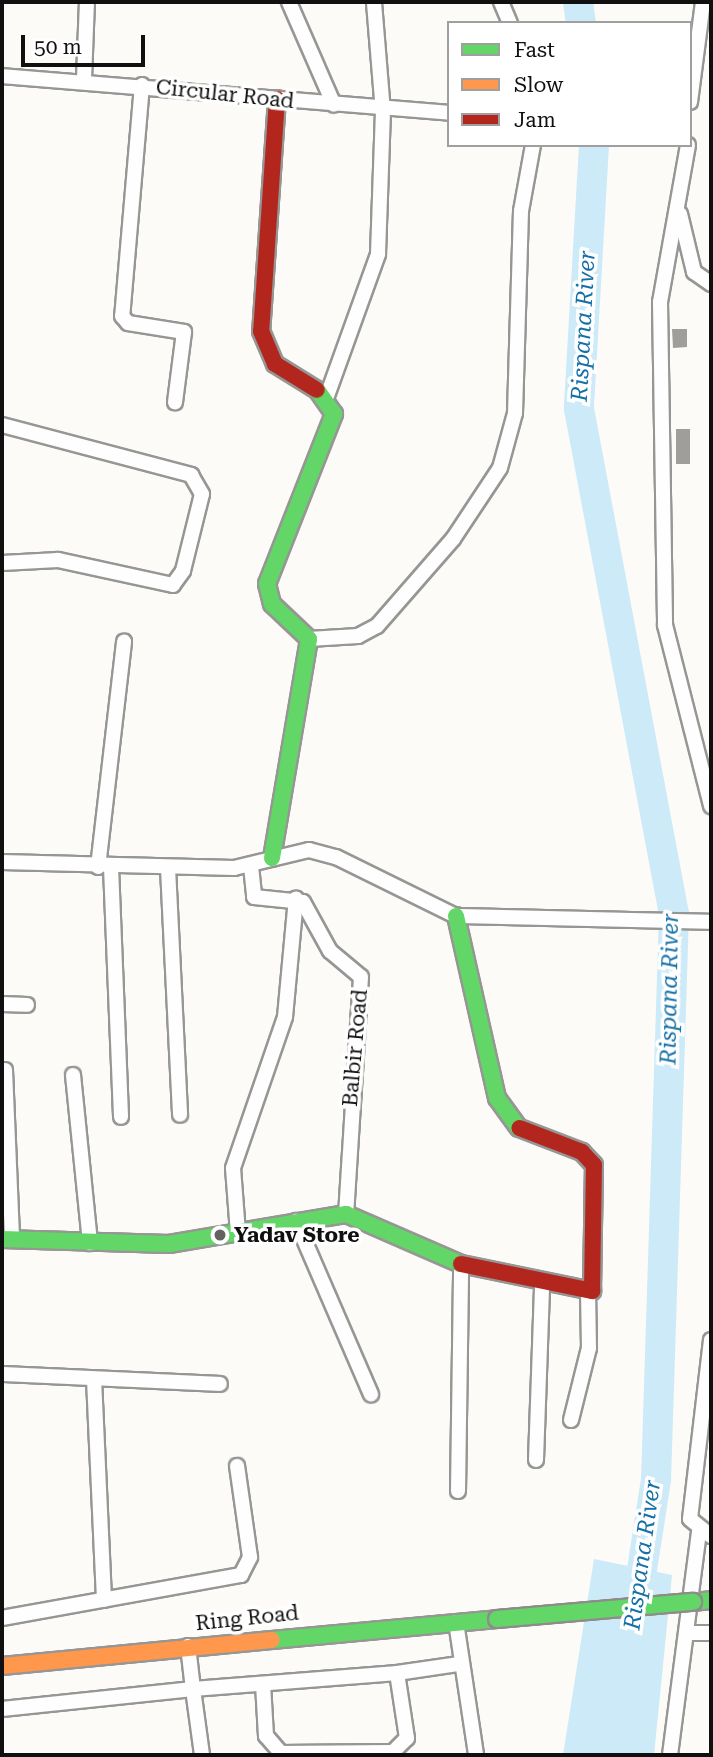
<!DOCTYPE html>
<style>
body{margin:0}
#map{position:relative;width:713px;height:1757px;overflow:hidden;background:#fcfbf7;font-family:"Roboto Serif",serif}
div>[style]{position:absolute}
[style*='--x']{left:calc(var(--x)*1px);top:calc(var(--y)*1px);width:calc(var(--w)*1px);rotate:calc(var(--a)*1deg)}
.water>*{inset:0;background:#cceaf8}
.river>*{height:30px;margin:-15px;padding:0 15px;transform-origin:15px;border-radius:15px;background:#cceaf8}
.building>*{inset:0;background:#a09e9b}
.roads{filter:drop-shadow(2px 0 #969694) drop-shadow(-2px 0 #969694) drop-shadow(0 2px #969694) drop-shadow(0 -2px #969694)}
.street>*{height:14px;margin:-7px;padding:0 7px;transform-origin:7px;border-radius:7px;background:#fffefe}
.fast>*{height:16px;margin:-8px;padding:0 8px;transform-origin:8px;border-radius:8px;background:#63d668}
.slow>*{height:16px;margin:-8px;padding:0 8px;transform-origin:8px;border-radius:8px;background:#ff974d}
.jam>*{height:16px;margin:-8px;padding:0 8px;transform-origin:8px;border-radius:8px;background:#b3261e}
.bridges{filter:drop-shadow(2px 0 #8d8c8b) drop-shadow(-2px 0 #8d8c8b) drop-shadow(0 2px #8d8c8b) drop-shadow(0 -2px #8d8c8b)}
.fast-bridge>*{height:16px;margin:-8px;padding:0 8px;transform-origin:8px;border-radius:8px;background:#63d668}
.dots>*{width:19px;height:19px;translate:-50% -50%;box-sizing:border-box;border:4px solid #fff;border-radius:50%}
span{translate:-50% -50%;white-space:nowrap;text-align:center;line-height:1.15;-webkit-text-stroke:7px #fff;paint-order:stroke}
.street-label{font-size:21px;color:#101010}
.poi-label{font-size:21px;color:#101010;font-weight:700}
.left{translate:0 -50%;text-align:left}
.water-label{font-size:23px;color:#1570a7;font-style:italic}
.frame{position:absolute;inset:0;border:4px solid #101010;pointer-events:none}
.legend{position:absolute;left:447px;top:21px;width:245px;height:126px;box-sizing:border-box;background:#fff;border:2px solid #9f9f9f;margin:0;padding:9px 12px;list-style:none;font-size:21px;color:#101010}
.legend li{display:flex;align-items:center;gap:14px;height:35px}
.legend b{width:35px;border:2px solid #9f9f9f}
.scale{position:absolute;left:21px;top:35px;width:124px;height:32px;box-sizing:border-box;border:4px solid #101010;border-top:0;padding-left:9px;font-size:21px;line-height:24px;white-space:nowrap;color:#101010;-webkit-text-stroke:5px #fff;paint-order:stroke}
</style>
<div id="map">
<div class="water">
<i style="clip-path:polygon(594px 1559px,672px 1575px,654px 1755px,563px 1755px)"></i>
</div>
<div class="river">
<i style="--x:578;--y:2;--w:21;--a:82"></i>
<i style="--x:594;--y:145;--w:264;--a:93.3"></i>
<i style="--x:579;--y:409;--w:514;--a:79.35"></i>
<i style="--x:674;--y:914;--w:566;--a:91.82"></i>
<i style="--x:656;--y:1480;--w:129;--a:98.9"></i>
</div>
<div class="building">
<i style="clip-path:polygon(672px 329px,687px 329px,687px 347px,673px 348px)"></i>
<i style="clip-path:polygon(676px 429px,690px 429px,690px 464px,676px 464px)"></i>
</div>
<div class="roads">
<div class="street">
<i style="--x:289;--y:2;--w:112;--a:66.4"></i>
<i style="--x:501;--y:2;--w:23;--a:67"></i>
<i style="--x:2;--y:76;--w:449;--a:4.7"></i>
<i style="--x:84;--y:79;--w:77;--a:-87.8"></i>
<i style="--x:142;--y:85;--w:232;--a:94.9"></i>
<i style="--x:122;--y:316;--w:9;--a:49"></i>
<i style="--x:128;--y:323;--w:57;--a:9.1"></i>
<i style="--x:184;--y:332;--w:71;--a:97.3"></i>
<i style="--x:690;--y:102;--w:101;--a:-82.6"></i>
<i style="--x:688;--y:145;--w:159;--a:100.1"></i>
<i style="--x:660;--y:302;--w:323;--a:89.1"></i>
<i style="--x:665;--y:625;--w:187;--a:75.7"></i>
<i style="--x:680;--y:214;--w:60;--a:76.4"></i>
<i style="--x:694;--y:272;--w:21;--a:35"></i>
<i style="--x:327;--y:396;--w:151;--a:-70.2"></i>
<i style="--x:378;--y:254;--w:142;--a:-88"></i>
<i style="--x:383;--y:112;--w:110;--a:-94.7"></i>
<i style="--x:2;--y:425;--w:196;--a:14.8"></i>
<i style="--x:191;--y:475;--w:22;--a:60"></i>
<i style="--x:202;--y:494;--w:79;--a:103.9"></i>
<i style="--x:183;--y:571;--w:17;--a:126"></i>
<i style="--x:173;--y:585;--w:118;--a:-167.7"></i>
<i style="--x:58;--y:560;--w:56;--a:176.9"></i>
<i style="--x:309;--y:639;--w:49;--a:-3.5"></i>
<i style="--x:358;--y:636;--w:21;--a:-28"></i>
<i style="--x:377;--y:626;--w:116;--a:-48.9"></i>
<i style="--x:453;--y:539;--w:85;--a:-56.5"></i>
<i style="--x:500;--y:468;--w:57;--a:-74.7"></i>
<i style="--x:515;--y:413;--w:202;--a:-88.3"></i>
<i style="--x:521;--y:211;--w:67;--a:-79.7"></i>
<i style="--x:2;--y:862;--w:232;--a:1.5"></i>
<i style="--x:234;--y:868;--w:77;--a:-13.5"></i>
<i style="--x:309;--y:850;--w:28;--a:15"></i>
<i style="--x:336;--y:857;--w:134;--a:26.2"></i>
<i style="--x:456;--y:916;--w:255;--a:1.3"></i>
<i style="--x:251;--y:866;--w:31;--a:84"></i>
<i style="--x:254;--y:897;--w:49;--a:5.8"></i>
<i style="--x:303;--y:902;--w:56;--a:61.1"></i>
<i style="--x:330;--y:951;--w:40;--a:40"></i>
<i style="--x:361;--y:977;--w:237;--a:93.6"></i>
<i style="--x:98;--y:867;--w:227;--a:-83.4"></i>
<i style="--x:111;--y:867;--w:250;--a:87.7"></i>
<i style="--x:168;--y:868;--w:247;--a:87.2"></i>
<i style="--x:2;--y:1004;--w:25;--a:2"></i>
<i style="--x:5;--y:1070;--w:169;--a:87.6"></i>
<i style="--x:73;--y:1075;--w:169;--a:84.2"></i>
<i style="--x:296;--y:1221;--w:189;--a:66.6"></i>
<i style="--x:238;--y:1233;--w:65;--a:-94.4"></i>
<i style="--x:233;--y:1168;--w:160;--a:-71"></i>
<i style="--x:285;--y:1017;--w:119;--a:-84.7"></i>
<i style="--x:711;--y:1340;--w:180;--a:96.7"></i>
<i style="--x:690;--y:1519;--w:27;--a:39"></i>
<i style="--x:2;--y:1374;--w:218;--a:2.6"></i>
<i style="--x:94;--y:1379;--w:221;--a:87.4"></i>
<i style="--x:571;--y:1420;--w:74;--a:-76"></i>
<i style="--x:589;--y:1348;--w:55;--a:-91"></i>
<i style="--x:536;--y:1460;--w:176;--a:-88"></i>
<i style="--x:458;--y:1491;--w:227;--a:-89.2"></i>
<i style="--x:2;--y:1618;--w:243;--a:-10.2"></i>
<i style="--x:241;--y:1575;--w:20;--a:-63"></i>
<i style="--x:250;--y:1557;--w:92;--a:-98.1"></i>
<i style="--x:456;--y:1622;--w:134;--a:81.4"></i>
<i style="--x:686;--y:1633;--w:25;--a:0"></i>
<i style="--x:188;--y:1646;--w:43;--a:83.4"></i>
<i style="--x:193;--y:1689;--w:205;--a:-4.5"></i>
<i style="--x:397;--y:1673;--w:66;--a:81.3"></i>
<i style="--x:407;--y:1738;--w:20;--a:135"></i>
<i style="--x:393;--y:1752;--w:112;--a:179.5"></i>
<i style="--x:281;--y:1753;--w:23;--a:-131"></i>
<i style="--x:266;--y:1736;--w:52;--a:-93.3"></i>
<i style="--x:397;--y:1673;--w:63;--a:-8.3"></i>
<i style="--x:2;--y:1709;--w:192;--a:-6"></i>
<i style="--x:193;--y:1689;--w:67;--a:82.2"></i>
<i style="--x:670;--y:1755;--w:225;--a:-82.6"></i>
</div>
<div class="fast">
<i style="--x:272;--y:858;--w:222;--a:-80.4"></i>
<i style="--x:309;--y:639;--w:51;--a:-136.6"></i>
<i style="--x:272;--y:604;--w:21;--a:-104"></i>
<i style="--x:267;--y:584;--w:183;--a:-68.5"></i>
<i style="--x:334;--y:414;--w:29;--a:-125"></i>
<i style="--x:456;--y:916;--w:187;--a:77.3"></i>
<i style="--x:497;--y:1098;--w:37;--a:54"></i>
<i style="--x:2;--y:1239;--w:167;--a:1.7"></i>
<i style="--x:169;--y:1244;--w:180;--a:-9.6"></i>
<i style="--x:346;--y:1214;--w:125;--a:23.5"></i>
<i style="--x:693;--y:1602;--w:18;--a:-6"></i>
<i style="--x:272;--y:1640;--w:226;--a:-5.3"></i>
</div>
<div class="slow">
<i style="--x:2;--y:1666;--w:271;--a:-5.5"></i>
</div>
<div class="jam">
<i style="--x:277;--y:99;--w:233;--a:93.9"></i>
<i style="--x:261;--y:331;--w:36;--a:67"></i>
<i style="--x:275;--y:364;--w:49;--a:31.8"></i>
<i style="--x:461;--y:1264;--w:134;--a:11.6"></i>
<i style="--x:592;--y:1291;--w:126;--a:-89.1"></i>
<i style="--x:594;--y:1165;--w:18;--a:-133"></i>
<i style="--x:582;--y:1152;--w:67;--a:-159.1"></i>
</div>
</div>
<div class="bridges">
<div class="fast-bridge">
<i style="--x:497;--y:1619;--w:197;--a:-5"></i>
</div>
</div>
<div class="dots">
<i style="left:220px;top:1235px;background:#636261"></i>
</div>
<div class="street-label">
<span style="left:225px;top:94px;rotate:6deg">Circular Road</span>
<span style="left:355px;top:1048px;rotate:-85deg">Balbir Road</span>
<span style="left:247px;top:1618px;rotate:-6deg">Ring Road</span>
</div>
<div class="poi-label">
<span class="left" style="left:234px;top:1235px">Yadav Store</span>
</div>
<div class="water-label">
<span style="left:584px;top:326px;rotate:-87deg">Rispana River</span>
<span style="left:670px;top:989px;rotate:-89deg">Rispana River</span>
<span style="left:643px;top:1555px;rotate:-82deg">Rispana River</span>
</div>
<div class="frame"></div>
<ul class="legend">
<li><b style="height:9px;background:#63d668"></b>Fast</li>
<li><b style="height:9px;background:#ff974d"></b>Slow</li>
<li><b style="height:9px;background:#b3261e"></b>Jam</li>
</ul>
<div class="scale">50 m</div>
</div>
